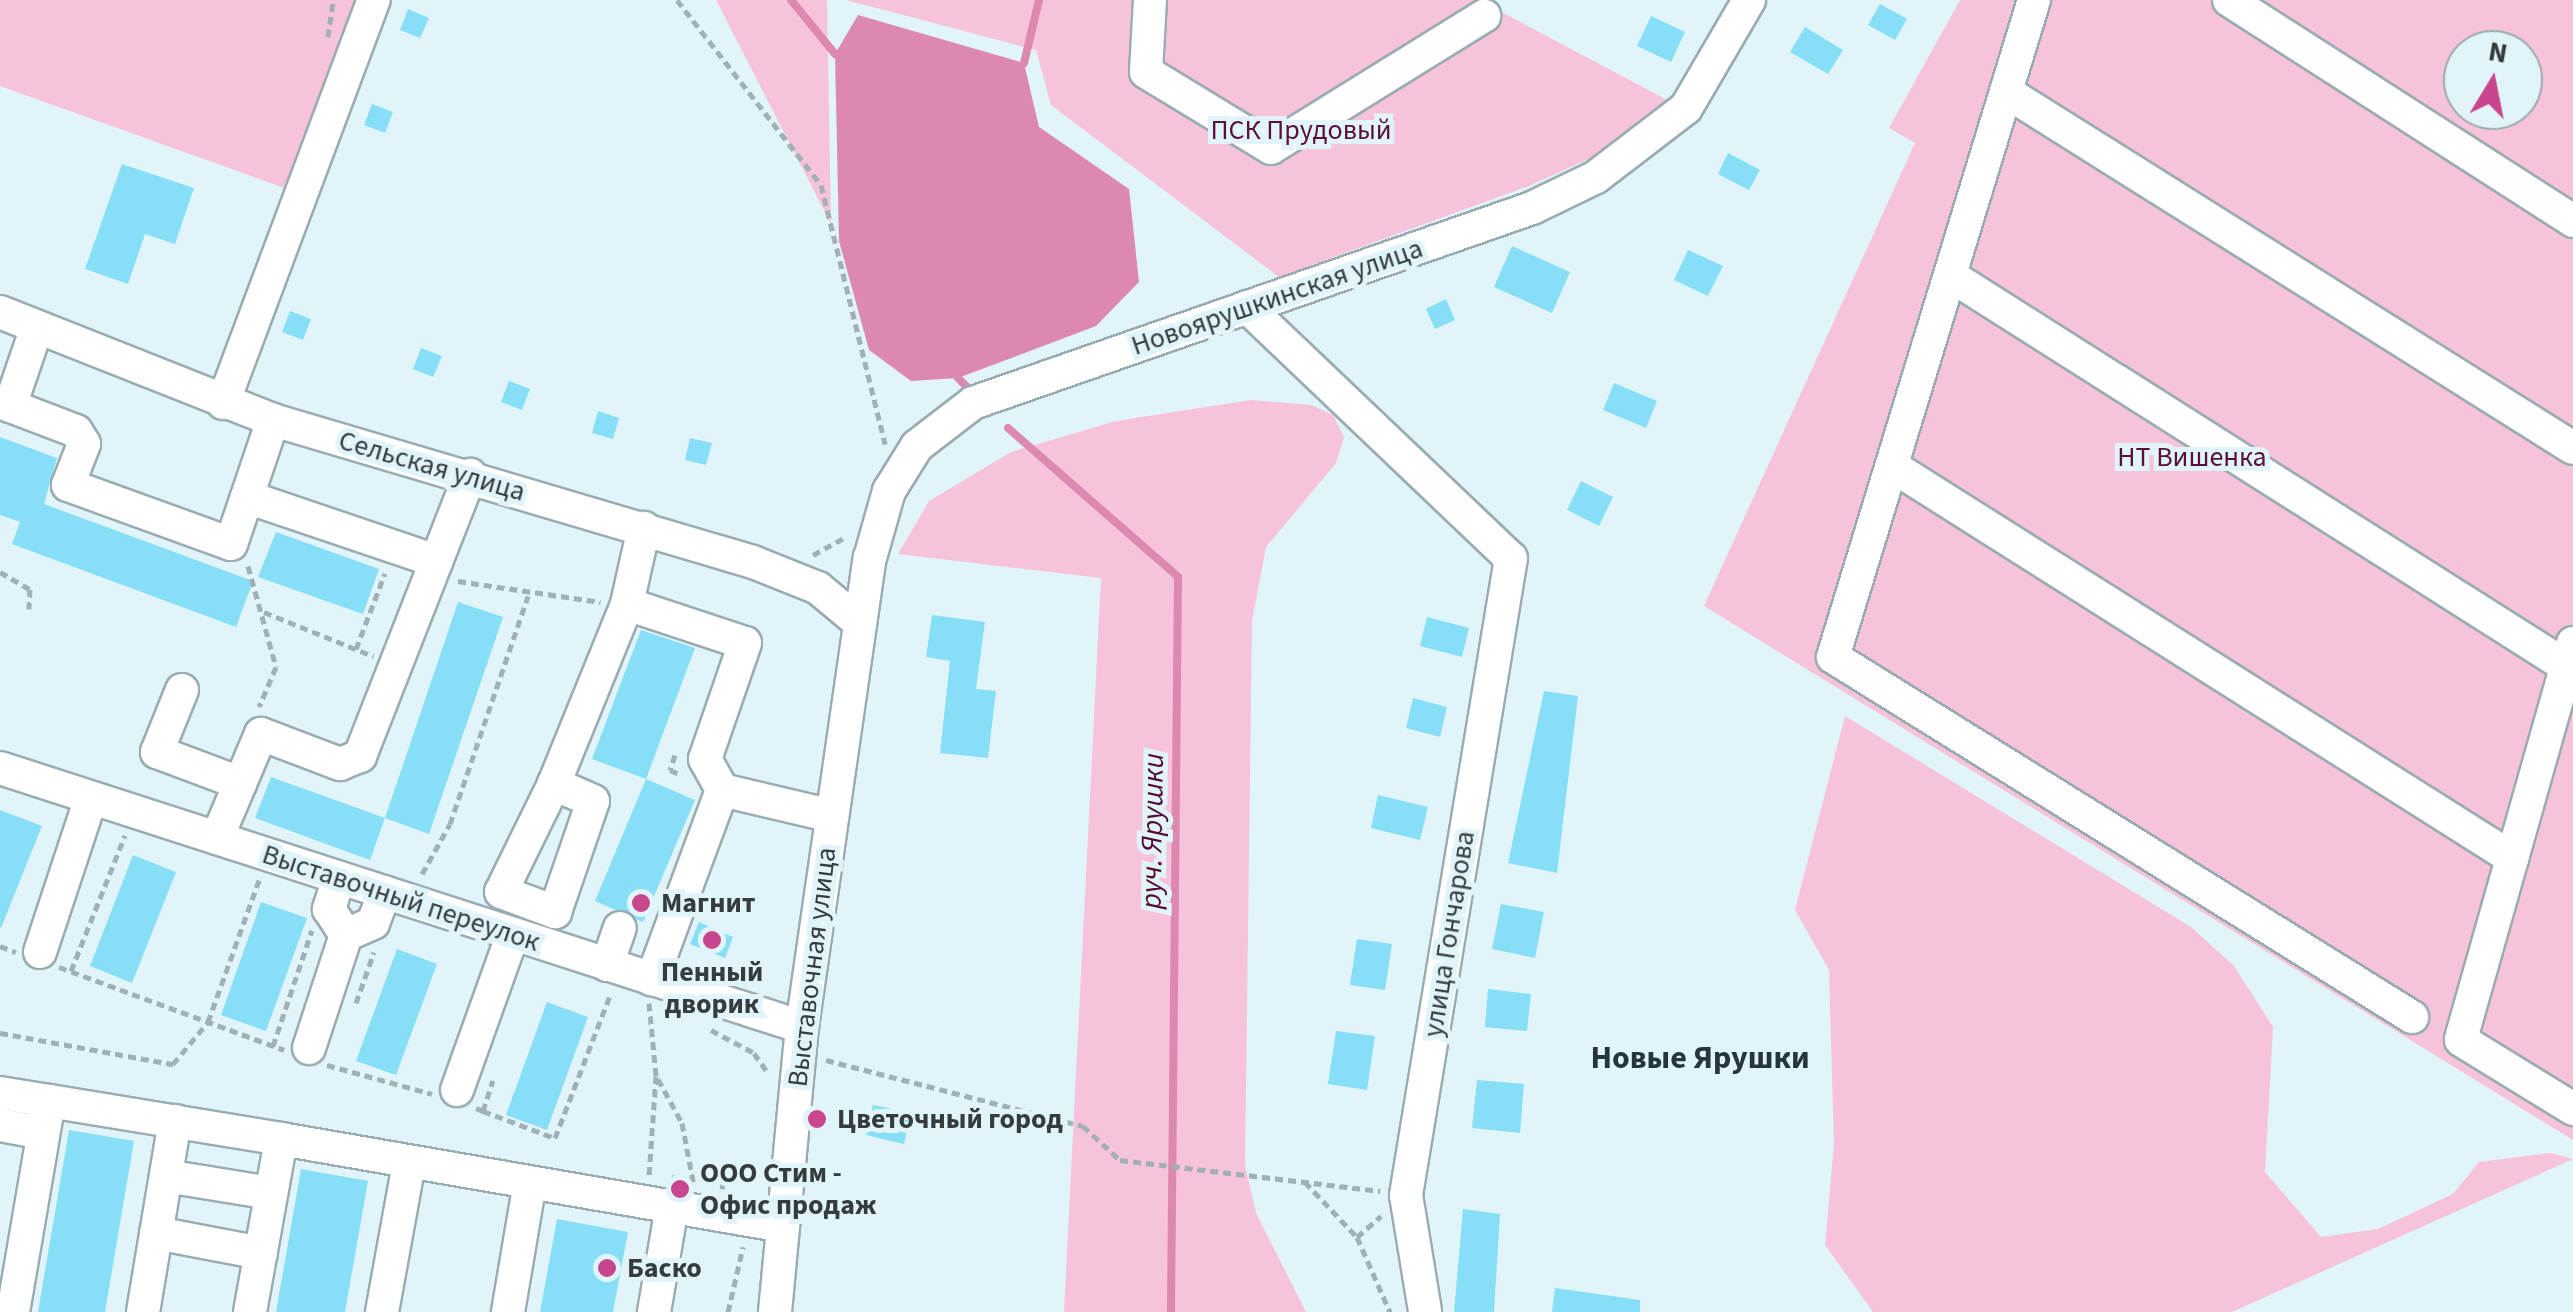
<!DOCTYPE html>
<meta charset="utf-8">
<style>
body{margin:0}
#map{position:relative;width:2573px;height:1312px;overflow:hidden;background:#e0f4f9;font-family:"Source Sans 3",sans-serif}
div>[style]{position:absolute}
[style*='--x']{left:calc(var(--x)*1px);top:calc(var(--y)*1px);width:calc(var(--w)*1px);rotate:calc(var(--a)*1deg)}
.green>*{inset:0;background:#f7c3da}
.water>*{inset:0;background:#dc88b1}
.stream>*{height:8px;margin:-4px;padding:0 4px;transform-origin:4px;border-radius:4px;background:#dc88b1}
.building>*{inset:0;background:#86dff6}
.path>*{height:5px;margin-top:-2.5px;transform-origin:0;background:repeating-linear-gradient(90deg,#a0b0b4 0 8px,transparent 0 13px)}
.roads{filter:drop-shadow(2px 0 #9aacb1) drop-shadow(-2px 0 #9aacb1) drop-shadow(0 2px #9aacb1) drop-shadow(0 -2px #9aacb1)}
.minor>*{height:32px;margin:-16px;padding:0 16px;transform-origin:16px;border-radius:16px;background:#fff}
.dots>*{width:28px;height:28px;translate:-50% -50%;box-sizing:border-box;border:5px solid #e0f4f9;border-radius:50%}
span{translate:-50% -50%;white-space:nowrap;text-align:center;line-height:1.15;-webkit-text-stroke:10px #e0f4f9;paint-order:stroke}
.park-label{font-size:28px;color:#5a0f3b}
.street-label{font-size:28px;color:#343c3e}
.poi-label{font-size:28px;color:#343c3e;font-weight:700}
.left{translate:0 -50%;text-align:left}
.water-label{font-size:30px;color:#540937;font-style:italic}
.quarter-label{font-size:32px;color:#26353a;font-weight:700}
.north{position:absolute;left:2443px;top:30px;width:100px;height:100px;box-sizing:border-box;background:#e0f4f9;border:2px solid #9baaae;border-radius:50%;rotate:10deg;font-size:28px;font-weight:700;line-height:40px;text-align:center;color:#343c3e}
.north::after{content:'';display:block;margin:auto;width:35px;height:45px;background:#c8468e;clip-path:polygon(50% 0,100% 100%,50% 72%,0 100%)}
</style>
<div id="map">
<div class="green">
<i style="clip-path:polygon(0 0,358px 0,290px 190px,0 86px)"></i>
<i style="clip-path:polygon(716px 0,827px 0,831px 224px)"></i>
<i style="clip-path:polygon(846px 0,1479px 0,1669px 101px,1626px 142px,1529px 186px,1279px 277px,1051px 105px,1036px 50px)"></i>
<i style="clip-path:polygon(evenodd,1960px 0,2573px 0,2573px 1140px,1704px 606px,1915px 143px,1889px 128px,1960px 0,2463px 50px,2523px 50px,2523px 110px,2463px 110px,2463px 50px)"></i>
<i style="clip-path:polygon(1251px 400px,1311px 405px,1333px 415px,1344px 437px,1336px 463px,1266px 547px,1252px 621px,1245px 1165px,1256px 1213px,1306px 1312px,1064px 1312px,1101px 578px,898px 554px,929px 501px,1011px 452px,1116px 421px)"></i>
<i style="clip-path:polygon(1845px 716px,2191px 927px,2234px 966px,2273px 1027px,2265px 1172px,2321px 1237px,2378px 1229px,2453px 1194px,2479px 1162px,2550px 1153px,2573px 1159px,2232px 1312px,1873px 1312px,1825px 1245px,1834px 1144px,1829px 970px,1795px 910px)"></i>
</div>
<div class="water">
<i style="clip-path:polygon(858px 15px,1024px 63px,1039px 127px,1129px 189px,1139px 282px,1096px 326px,958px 378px,911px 381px,869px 350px,839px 241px,835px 54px)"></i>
</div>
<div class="stream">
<i style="--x:791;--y:0;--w:70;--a:50.8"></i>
<i style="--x:1024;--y:63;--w:65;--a:-76.6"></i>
<i style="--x:958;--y:378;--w:13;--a:45"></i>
<i style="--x:1008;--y:428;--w:226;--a:41.2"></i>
<i style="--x:1178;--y:577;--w:735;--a:90.55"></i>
</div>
<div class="building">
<i style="clip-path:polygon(1880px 4px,1907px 19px,1895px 40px,1868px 25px)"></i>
<i style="clip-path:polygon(408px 9px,429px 18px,420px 38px,400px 30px)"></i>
<i style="clip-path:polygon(1651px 16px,1685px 32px,1671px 62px,1637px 46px)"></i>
<i style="clip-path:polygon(1805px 27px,1843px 50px,1828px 74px,1790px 52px)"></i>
<i style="clip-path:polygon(372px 104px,393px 112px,385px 133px,364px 125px)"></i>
<i style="clip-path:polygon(1728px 153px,1760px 170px,1749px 190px,1718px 174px)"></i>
<i style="clip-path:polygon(122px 164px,194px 188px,175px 244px,145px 234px,128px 284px,85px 269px)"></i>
<i style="clip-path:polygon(1512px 246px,1570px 272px,1552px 313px,1494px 287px)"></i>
<i style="clip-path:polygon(1688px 250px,1723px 266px,1708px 296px,1674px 280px)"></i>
<i style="clip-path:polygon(1446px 299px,1455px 320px,1435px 329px,1426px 309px)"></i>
<i style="clip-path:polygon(290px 311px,311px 319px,303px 340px,282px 332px)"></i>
<i style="clip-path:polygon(421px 348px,442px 356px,433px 377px,413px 369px)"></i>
<i style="clip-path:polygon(509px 381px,530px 389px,522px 410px,501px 402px)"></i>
<i style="clip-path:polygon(1614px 383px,1657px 401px,1646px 428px,1603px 410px)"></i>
<i style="clip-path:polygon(598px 411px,619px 418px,613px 439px,592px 433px)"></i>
<i style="clip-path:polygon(0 437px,57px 458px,44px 504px,253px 581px,236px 627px,12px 544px,20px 522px,0 515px)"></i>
<i style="clip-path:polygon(690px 438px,712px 443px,706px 465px,685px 460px)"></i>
<i style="clip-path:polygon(1581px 481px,1613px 497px,1599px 526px,1567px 510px)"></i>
<i style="clip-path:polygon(276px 532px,379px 569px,363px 614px,258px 577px)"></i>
<i style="clip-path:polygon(458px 602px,503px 617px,429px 834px,385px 818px)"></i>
<i style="clip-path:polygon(932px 615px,985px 622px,976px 689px,996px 691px,988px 758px,940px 753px,950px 661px,926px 657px)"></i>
<i style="clip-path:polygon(1427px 617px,1469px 628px,1462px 657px,1420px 646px)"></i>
<i style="clip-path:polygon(641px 630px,695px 648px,646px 779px,592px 759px)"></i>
<i style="clip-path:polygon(1544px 691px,1578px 696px,1557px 873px,1508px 863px)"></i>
<i style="clip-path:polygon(1413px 698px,1447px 707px,1440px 737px,1406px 728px)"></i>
<i style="clip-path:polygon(271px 777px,385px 818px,370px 860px,255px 818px)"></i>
<i style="clip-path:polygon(646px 779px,695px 800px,643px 922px,595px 901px)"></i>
<i style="clip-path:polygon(1378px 795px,1428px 807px,1420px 840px,1371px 828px)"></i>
<i style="clip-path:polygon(0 810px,42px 826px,1px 928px,0 927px)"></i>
<i style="clip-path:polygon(133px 855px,176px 872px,132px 983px,90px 966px)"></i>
<i style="clip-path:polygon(261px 902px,307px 918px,266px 1031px,221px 1015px)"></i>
<i style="clip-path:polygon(1501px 904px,1544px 912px,1535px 958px,1492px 949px)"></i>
<i style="clip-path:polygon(699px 922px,733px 937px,725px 958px,690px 944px)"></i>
<i style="clip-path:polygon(1357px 939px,1392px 944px,1385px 990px,1350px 985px)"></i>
<i style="clip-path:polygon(397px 949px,437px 964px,396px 1075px,356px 1061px)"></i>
<i style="clip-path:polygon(1488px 989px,1531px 994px,1527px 1031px,1485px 1027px)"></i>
<i style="clip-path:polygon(547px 1002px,588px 1017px,547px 1130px,506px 1115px)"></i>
<i style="clip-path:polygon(1336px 1031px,1375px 1036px,1367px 1090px,1328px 1084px)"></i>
<i style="clip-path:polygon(1477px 1080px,1524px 1084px,1520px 1133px,1472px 1128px)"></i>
<i style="clip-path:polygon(873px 1105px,911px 1113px,904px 1144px,866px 1135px)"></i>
<i style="clip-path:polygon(69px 1130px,134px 1141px,105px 1312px,38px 1312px)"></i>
<i style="clip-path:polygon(301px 1169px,368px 1181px,345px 1312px,276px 1312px)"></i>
<i style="clip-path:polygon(672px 1175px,691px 1178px,689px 1189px,670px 1186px)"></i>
<i style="clip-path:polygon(1463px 1209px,1500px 1214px,1494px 1312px,1454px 1312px)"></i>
<i style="clip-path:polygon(557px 1219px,628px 1232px,613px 1312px,540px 1312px)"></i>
<i style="clip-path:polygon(1555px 1288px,1640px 1300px,1640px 1312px,1552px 1312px)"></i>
</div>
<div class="path">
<i style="--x:677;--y:0;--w:234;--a:52.1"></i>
<i style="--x:821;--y:185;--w:267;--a:76.1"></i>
<i style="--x:328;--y:37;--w:37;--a:-82"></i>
<i style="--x:813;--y:555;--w:38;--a:-29"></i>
<i style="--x:248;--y:566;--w:105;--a:74.5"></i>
<i style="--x:276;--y:667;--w:43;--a:113"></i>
<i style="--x:0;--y:572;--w:34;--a:30"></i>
<i style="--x:30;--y:589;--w:20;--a:93"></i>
<i style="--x:458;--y:581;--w:144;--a:8.4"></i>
<i style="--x:264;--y:612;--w:118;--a:22"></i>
<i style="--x:356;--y:649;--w:81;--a:-69.1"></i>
<i style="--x:675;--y:755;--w:16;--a:108"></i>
<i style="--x:670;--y:770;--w:13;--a:23"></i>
<i style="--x:422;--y:874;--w:57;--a:-60.8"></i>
<i style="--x:450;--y:824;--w:241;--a:-71.1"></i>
<i style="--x:0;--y:946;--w:17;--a:21"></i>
<i style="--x:59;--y:967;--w:240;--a:20.2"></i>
<i style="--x:71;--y:971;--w:146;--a:-68.3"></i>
<i style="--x:356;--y:1003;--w:54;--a:-70.6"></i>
<i style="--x:649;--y:1003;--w:73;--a:84.5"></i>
<i style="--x:656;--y:1076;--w:100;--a:94"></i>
<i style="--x:711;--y:1030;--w:49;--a:28.1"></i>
<i style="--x:754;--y:1053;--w:24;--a:55"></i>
<i style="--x:0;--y:1033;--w:176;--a:10.2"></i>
<i style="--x:173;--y:1064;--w:55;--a:-50.2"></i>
<i style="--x:208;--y:1022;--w:151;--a:-70.2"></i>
<i style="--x:273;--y:1046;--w:122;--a:-71.4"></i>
<i style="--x:826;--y:1060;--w:265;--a:14.4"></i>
<i style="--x:1083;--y:1126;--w:50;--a:42.6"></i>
<i style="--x:1120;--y:1160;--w:262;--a:6.8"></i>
<i style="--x:327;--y:1065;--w:109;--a:15.4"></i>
<i style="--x:658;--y:1079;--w:50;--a:61.4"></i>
<i style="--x:682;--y:1123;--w:64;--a:79.2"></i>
<i style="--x:476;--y:1108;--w:8;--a:23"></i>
<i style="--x:483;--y:1111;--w:32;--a:-72"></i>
<i style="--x:483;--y:1111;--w:77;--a:20.6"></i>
<i style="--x:555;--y:1138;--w:155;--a:-68.9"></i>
<i style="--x:1305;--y:1182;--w:76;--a:46.6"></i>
<i style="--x:1357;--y:1237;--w:82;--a:66.3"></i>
<i style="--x:722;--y:1189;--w:25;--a:-78"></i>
<i style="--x:727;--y:1165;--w:31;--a:7"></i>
<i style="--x:1357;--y:1237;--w:32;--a:-41"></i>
<i style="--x:728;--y:1312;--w:67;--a:-77"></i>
</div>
<div class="roads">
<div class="minor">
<i style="--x:1150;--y:0;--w:72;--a:93.2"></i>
<i style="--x:1146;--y:72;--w:146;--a:31.3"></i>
<i style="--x:1271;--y:148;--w:251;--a:-31.8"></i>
<i style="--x:2034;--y:0;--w:687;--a:107.01"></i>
<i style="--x:1833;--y:657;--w:682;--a:31.87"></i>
<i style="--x:2229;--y:0;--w:409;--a:32.7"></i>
<i style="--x:2008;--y:93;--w:667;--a:32.14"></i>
<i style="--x:1951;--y:276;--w:728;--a:32.38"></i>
<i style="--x:1247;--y:307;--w:364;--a:43.6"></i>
<i style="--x:1511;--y:558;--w:646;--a:99.36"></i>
<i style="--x:1406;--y:1195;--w:118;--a:80.7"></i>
<i style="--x:0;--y:312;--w:294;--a:21.6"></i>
<i style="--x:273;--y:420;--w:501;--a:16.48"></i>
<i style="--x:753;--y:562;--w:70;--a:21.8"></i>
<i style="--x:818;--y:588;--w:55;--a:39.8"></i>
<i style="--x:0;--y:402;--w:81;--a:20.9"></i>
<i style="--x:76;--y:431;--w:15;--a:58"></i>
<i style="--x:84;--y:444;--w:44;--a:111.3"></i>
<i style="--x:68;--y:485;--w:173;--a:19.9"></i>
<i style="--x:231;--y:544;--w:131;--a:-71.3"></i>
<i style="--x:223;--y:403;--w:430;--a:-69.5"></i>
<i style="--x:10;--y:406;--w:83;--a:-71.1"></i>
<i style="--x:1892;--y:466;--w:734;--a:32.3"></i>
<i style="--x:247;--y:497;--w:200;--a:18.7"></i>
<i style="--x:627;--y:604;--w:78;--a:-77.4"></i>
<i style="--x:2573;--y:643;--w:412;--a:105.8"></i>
<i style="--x:2461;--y:1040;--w:132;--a:31.6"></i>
<i style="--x:182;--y:690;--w:67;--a:112"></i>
<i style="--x:157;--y:752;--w:89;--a:20.5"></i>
<i style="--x:0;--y:768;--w:843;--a:17.9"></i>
<i style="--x:554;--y:784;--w:120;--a:116.1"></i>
<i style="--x:501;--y:892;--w:58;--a:20.3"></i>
<i style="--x:555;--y:912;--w:117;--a:-71.1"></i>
<i style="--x:593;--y:801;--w:43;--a:-156.4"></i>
<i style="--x:554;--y:784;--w:194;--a:-67.9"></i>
<i style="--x:627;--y:604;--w:124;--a:18.3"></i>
<i style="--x:745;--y:643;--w:123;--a:109"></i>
<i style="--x:705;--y:759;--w:35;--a:61"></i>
<i style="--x:722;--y:790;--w:202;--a:110.3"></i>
<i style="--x:722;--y:790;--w:113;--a:13.3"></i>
<i style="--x:217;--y:838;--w:113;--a:-67.1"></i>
<i style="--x:261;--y:734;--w:85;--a:20.8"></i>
<i style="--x:340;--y:764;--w:22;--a:-22"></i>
<i style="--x:360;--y:756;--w:302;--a:-68.6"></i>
<i style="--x:339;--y:878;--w:33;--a:108"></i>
<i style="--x:329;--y:909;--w:31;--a:57"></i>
<i style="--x:346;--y:935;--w:30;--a:-24"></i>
<i style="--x:373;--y:923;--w:33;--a:-69"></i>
<i style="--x:40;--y:952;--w:162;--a:-71.7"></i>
<i style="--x:607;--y:965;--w:39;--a:-71"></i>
<i style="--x:309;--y:1048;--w:119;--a:-71.9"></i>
<i style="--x:457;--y:1090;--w:166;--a:-70.3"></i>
<i style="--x:0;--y:1093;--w:50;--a:9.3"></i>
<i style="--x:0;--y:1125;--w:44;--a:10.5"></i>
<i style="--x:166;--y:1176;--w:106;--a:9.2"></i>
<i style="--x:156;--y:1233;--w:107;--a:10.8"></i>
<i style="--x:13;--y:1312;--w:214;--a:-80.3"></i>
<i style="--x:49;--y:1101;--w:235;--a:9.3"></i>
<i style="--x:143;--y:1312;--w:194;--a:-80.5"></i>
<i style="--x:250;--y:1312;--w:176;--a:-79.8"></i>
<i style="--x:281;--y:1139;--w:509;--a:9.83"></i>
<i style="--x:382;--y:1312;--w:151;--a:-79.7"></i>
<i style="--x:508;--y:1312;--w:126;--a:-80.4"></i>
<i style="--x:654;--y:1312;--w:100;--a:-80.3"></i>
<i style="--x:775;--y:1312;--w:286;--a:-84.6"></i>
<i style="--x:802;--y:1027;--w:474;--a:-81.8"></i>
<i style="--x:870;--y:558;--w:70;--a:-74.2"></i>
<i style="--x:889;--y:491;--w:53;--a:-58.1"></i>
<i style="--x:917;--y:446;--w:71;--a:-37.5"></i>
<i style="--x:973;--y:403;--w:592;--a:-19.23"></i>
<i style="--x:1532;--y:208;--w:71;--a:-25.8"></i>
<i style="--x:1596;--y:177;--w:113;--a:-37.5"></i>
<i style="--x:1686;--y:108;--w:125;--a:-59.7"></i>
</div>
</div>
<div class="dots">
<i style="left:641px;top:903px;background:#c8468e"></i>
<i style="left:712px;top:940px;background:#c8468e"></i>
<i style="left:817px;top:1119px;background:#c8468e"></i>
<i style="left:680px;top:1189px;background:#c8468e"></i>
<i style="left:607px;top:1268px;background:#c8468e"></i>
</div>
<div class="park-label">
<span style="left:1301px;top:130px">ПСК Прудовый</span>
<span style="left:2192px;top:457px">НТ Вишенка</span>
</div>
<div class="street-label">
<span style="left:1277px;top:297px;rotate:-19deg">Новоярушкинская улица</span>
<span style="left:432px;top:466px;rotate:16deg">Сельская улица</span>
<span style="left:401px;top:898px;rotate:18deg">Выставочный переулок</span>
<span style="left:1449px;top:934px;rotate:-81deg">улица Гончарова</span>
<span style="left:812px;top:967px;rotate:-83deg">Выставочная улица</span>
</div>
<div class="poi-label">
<span class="left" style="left:661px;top:903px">Магнит</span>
<span style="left:712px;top:988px">Пенный<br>дворик</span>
<span class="left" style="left:837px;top:1119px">Цветочный город</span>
<span class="left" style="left:700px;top:1189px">ООО Стим -<br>Офис продаж</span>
<span class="left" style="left:627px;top:1268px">Баско</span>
</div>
<div class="water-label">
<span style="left:1153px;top:831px;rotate:-89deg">руч. Ярушки</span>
</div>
<div class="quarter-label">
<span style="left:1700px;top:1058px">Новые Ярушки</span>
</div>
<div class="north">N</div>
</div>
